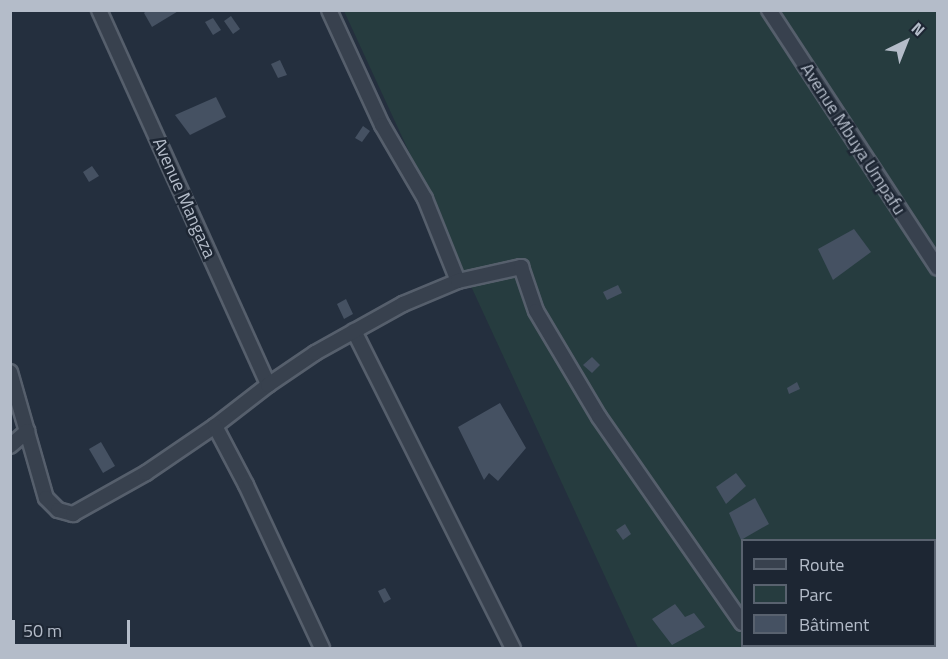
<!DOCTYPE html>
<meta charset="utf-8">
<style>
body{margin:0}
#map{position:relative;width:948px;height:659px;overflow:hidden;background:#242f3e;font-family:"Titillium Web",sans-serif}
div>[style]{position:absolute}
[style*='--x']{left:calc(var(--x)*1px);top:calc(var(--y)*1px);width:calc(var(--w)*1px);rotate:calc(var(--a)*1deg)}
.green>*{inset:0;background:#263c3f}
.building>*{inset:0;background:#455162}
.roads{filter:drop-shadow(2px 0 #565f6c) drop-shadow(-2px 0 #565f6c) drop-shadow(0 2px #565f6c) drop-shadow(0 -2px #565f6c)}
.minor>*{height:14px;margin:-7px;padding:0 7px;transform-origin:7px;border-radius:7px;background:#38414e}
span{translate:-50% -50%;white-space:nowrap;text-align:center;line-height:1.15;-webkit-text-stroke:5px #1d2633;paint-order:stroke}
.street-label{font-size:18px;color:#b4bcc9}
.frame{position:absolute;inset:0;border:12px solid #b4bcc9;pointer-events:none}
.legend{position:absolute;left:741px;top:539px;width:195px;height:108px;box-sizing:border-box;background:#1d2633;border:2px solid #59626f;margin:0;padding:8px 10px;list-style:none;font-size:18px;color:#b4bcc9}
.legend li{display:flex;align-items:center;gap:12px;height:30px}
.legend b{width:30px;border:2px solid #59626f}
.north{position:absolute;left:876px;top:12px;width:60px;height:60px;-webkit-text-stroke:4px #1d2633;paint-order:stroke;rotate:43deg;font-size:16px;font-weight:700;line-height:24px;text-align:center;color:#b4bcc9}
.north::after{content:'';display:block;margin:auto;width:21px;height:27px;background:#b4bcc9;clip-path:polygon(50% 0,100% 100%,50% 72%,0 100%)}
.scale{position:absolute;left:12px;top:620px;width:118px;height:27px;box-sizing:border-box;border:3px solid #b4bcc9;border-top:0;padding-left:8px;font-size:18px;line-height:21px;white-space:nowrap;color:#b4bcc9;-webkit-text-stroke:4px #1d2633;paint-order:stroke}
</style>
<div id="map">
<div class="green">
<i style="clip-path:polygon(evenodd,344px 11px,937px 11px,937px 648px,638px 648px,344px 11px,742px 540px,934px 540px,934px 646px,742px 646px,742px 540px)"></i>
</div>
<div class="building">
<i style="clip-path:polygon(147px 10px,180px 10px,152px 27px,144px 13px)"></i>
<i style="clip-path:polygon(231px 16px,240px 29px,233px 34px,224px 21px)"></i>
<i style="clip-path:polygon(213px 18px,221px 30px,213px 35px,205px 22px)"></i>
<i style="clip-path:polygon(280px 60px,287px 75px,278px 78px,271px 64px)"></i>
<i style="clip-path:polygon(216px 97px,226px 117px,190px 135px,175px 115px)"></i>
<i style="clip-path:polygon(363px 126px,370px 131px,362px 142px,355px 138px)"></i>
<i style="clip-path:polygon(92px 166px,99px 176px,89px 182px,83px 172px)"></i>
<i style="clip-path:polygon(854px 229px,871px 252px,833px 280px,818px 249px)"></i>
<i style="clip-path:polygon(618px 285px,622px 293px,607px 300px,603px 292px)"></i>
<i style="clip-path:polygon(346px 299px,353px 314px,344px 319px,337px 304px)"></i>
<i style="clip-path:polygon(592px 357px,600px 365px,592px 373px,583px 365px)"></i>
<i style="clip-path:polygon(797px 382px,800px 389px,789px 394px,787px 388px)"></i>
<i style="clip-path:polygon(500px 403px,526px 448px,498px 481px,489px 473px,484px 480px,458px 427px)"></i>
<i style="clip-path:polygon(101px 442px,115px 466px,103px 473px,89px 449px)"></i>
<i style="clip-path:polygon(736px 473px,746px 486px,726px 504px,716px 487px)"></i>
<i style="clip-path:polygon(755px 498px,769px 524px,741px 540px,729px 513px)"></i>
<i style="clip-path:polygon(625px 524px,631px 534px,623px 540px,616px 530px)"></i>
<i style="clip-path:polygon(385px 588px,391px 599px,384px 603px,378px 591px)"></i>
<i style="clip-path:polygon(675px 604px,685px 617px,694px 613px,705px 627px,672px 645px,652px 619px)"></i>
<i style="clip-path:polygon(862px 646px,911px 646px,906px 648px,862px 648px)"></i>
</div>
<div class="roads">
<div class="minor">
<i style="--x:99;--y:10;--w:411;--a:65.7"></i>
<i style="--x:329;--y:10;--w:127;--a:65.3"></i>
<i style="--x:382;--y:125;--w:86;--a:59.8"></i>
<i style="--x:425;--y:199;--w:88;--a:68.1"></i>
<i style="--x:769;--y:10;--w:308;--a:56.8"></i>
<i style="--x:354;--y:331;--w:355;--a:63.4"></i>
<i style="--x:10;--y:372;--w:131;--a:74.1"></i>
<i style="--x:46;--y:498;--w:17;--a:45"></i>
<i style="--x:58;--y:510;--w:16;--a:15"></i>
<i style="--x:73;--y:514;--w:84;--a:-29.3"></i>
<i style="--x:146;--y:473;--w:83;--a:-34.3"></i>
<i style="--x:215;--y:426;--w:67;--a:-37.7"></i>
<i style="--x:268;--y:385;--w:57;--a:-34.2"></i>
<i style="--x:315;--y:353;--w:101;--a:-29.1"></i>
<i style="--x:403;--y:304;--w:60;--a:-22.7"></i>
<i style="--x:458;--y:281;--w:65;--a:-12.5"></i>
<i style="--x:521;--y:267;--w:46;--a:71.2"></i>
<i style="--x:536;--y:311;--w:123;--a:59.3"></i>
<i style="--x:599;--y:417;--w:251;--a:55.2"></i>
<i style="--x:215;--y:426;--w:67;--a:62.3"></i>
<i style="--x:246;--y:485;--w:180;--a:65"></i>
<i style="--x:10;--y:446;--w:23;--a:-41"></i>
<i style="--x:934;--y:600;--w:6;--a:51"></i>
<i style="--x:758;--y:646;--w:3;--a:45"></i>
</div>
</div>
<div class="street-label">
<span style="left:853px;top:139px;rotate:57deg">Avenue Mbuya Umpafu</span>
<span style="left:184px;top:198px;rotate:66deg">Avenue Mangaza</span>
</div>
<div class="frame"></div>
<ul class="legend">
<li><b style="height:8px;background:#38414e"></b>Route</li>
<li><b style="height:16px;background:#263c3f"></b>Parc</li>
<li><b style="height:16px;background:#455162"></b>Bâtiment</li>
</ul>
<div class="north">N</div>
<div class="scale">50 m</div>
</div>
